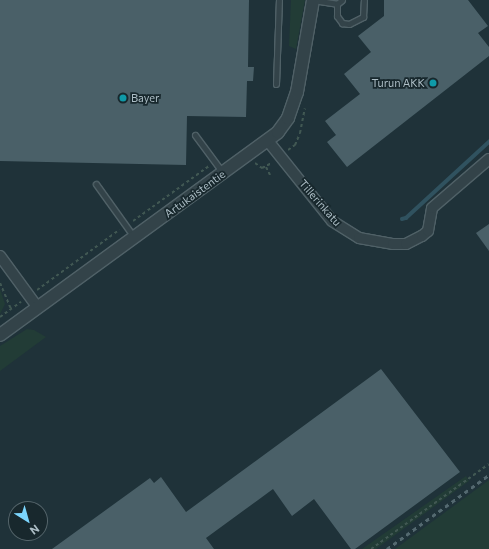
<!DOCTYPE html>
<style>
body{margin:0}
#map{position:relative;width:489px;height:549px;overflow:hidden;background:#1f3239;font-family:Commissioner,sans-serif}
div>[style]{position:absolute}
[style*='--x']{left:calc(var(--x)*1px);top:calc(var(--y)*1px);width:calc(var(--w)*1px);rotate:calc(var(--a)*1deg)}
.green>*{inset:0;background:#223c36}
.stream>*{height:3.5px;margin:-1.75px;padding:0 1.75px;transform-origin:1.75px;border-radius:1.75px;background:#30525f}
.building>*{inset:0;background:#4a6068}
.path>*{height:2px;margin-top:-1px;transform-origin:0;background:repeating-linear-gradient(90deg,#415853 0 3px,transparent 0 6px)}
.roads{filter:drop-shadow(1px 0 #506167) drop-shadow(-1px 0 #506167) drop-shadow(0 1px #506167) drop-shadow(0 -1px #506167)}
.service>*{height:5px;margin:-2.5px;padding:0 2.5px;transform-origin:2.5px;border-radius:2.5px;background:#334349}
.minor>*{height:10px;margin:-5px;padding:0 5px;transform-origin:5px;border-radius:5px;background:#334349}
.tertiary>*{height:12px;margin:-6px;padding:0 6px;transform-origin:6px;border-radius:6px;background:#334349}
.rail>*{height:3px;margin-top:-1.5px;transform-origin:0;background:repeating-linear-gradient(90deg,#546970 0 4px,transparent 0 8px)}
.dots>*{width:11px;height:11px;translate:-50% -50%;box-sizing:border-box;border:2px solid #18282d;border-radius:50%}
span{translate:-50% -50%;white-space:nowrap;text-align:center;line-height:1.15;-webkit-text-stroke:3.5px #18282d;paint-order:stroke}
.poi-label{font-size:11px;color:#adbec6}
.right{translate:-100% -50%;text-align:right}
.left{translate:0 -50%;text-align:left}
.street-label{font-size:11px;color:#adbec6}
.north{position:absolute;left:8px;top:501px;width:40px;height:40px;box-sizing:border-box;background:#18282d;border:1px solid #54646a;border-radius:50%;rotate:143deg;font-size:11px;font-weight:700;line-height:16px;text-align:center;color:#adbec6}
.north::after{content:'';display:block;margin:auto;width:14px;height:18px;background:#7bd5fd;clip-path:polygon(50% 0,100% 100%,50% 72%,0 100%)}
</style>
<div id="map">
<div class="green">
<i style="clip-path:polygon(291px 0,305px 0,296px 49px,289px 46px)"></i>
<i style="clip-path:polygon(0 289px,5px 304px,0 314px)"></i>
<i style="clip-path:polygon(27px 329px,34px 330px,46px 337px,0 371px,0 346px)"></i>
<i style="clip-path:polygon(466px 476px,469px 481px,376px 549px,362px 549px)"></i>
<i style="clip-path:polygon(489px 480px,489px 549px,395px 549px)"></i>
</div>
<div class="stream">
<i style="--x:402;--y:219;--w:4;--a:-14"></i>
<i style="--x:406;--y:218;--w:113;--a:-42.5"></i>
</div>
<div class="building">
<i style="clip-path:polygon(0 0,249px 0,248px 67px,254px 67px,253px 81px,247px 81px,246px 117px,187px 116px,186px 165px,0 161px)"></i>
<i style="clip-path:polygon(384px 0,468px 0,488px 26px,478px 33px,489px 47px,489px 56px,347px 167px,327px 142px,336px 135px,325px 121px,360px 94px,344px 74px,371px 52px,358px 36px,384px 16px)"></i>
<i style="clip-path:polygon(489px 224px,489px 251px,476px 233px)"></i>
<i style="clip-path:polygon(381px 369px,460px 472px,355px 549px,351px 549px,314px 499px,292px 516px,273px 489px,206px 538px,214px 549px,52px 549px,150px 478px,154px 483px,161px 477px,186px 512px)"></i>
</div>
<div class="path">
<i style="--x:288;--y:150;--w:9;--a:-36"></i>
<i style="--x:295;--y:145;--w:13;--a:-67"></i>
<i style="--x:300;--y:133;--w:25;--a:-79"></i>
<i style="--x:255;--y:163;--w:9;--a:36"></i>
<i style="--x:262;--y:168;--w:11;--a:-27"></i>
<i style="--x:266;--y:167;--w:9;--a:63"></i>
<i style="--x:133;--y:221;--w:94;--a:-35.9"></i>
<i style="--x:0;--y:283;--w:28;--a:67"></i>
<i style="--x:37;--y:290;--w:102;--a:-36.2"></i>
<i style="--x:0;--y:317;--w:26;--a:-36"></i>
<i style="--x:371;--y:549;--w:145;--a:-35.8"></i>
</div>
<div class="roads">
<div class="service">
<i style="--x:313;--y:0;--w:24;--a:9"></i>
<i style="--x:342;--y:0;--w:6;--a:141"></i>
<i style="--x:337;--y:4;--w:12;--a:90"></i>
<i style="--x:337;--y:16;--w:9;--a:54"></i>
<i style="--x:342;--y:23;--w:7;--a:8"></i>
<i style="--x:349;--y:24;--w:16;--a:-27"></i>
<i style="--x:363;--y:17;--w:17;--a:-87"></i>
<i style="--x:276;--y:84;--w:84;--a:-88"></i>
<i style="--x:195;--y:135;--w:47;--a:53.6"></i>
<i style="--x:96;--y:184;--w:65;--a:54.4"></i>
</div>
<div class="minor">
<i style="--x:268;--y:141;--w:102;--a:51.3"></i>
<i style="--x:332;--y:221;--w:32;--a:32"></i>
<i style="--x:359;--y:238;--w:35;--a:10"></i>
<i style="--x:393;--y:244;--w:13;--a:0"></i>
<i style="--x:406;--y:244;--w:18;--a:-27"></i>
<i style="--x:422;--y:236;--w:8;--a:-40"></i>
<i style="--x:428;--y:231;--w:23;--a:-80"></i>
<i style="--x:432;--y:208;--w:75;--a:-40.7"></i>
<i style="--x:0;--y:256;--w:64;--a:53.8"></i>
</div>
<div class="tertiary">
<i style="--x:0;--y:335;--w:344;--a:-36.1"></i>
<i style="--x:278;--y:132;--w:17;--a:-54"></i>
<i style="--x:288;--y:118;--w:28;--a:-71"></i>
<i style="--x:297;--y:92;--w:93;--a:-80.1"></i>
</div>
</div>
<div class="rail">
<i style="--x:387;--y:549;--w:126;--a:-36"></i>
</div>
<div class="dots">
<i style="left:433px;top:83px;background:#0f9aa8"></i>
<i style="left:123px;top:98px;background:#0f9aa8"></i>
</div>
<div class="poi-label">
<span class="right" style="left:425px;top:83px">Turun AKK</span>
<span class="left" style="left:131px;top:98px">Bayer</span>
</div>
<div class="street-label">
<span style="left:195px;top:194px;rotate:-36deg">Artukaistentie</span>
<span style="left:320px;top:203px;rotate:49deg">Tillerinkatu</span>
</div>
<div class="north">N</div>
</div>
